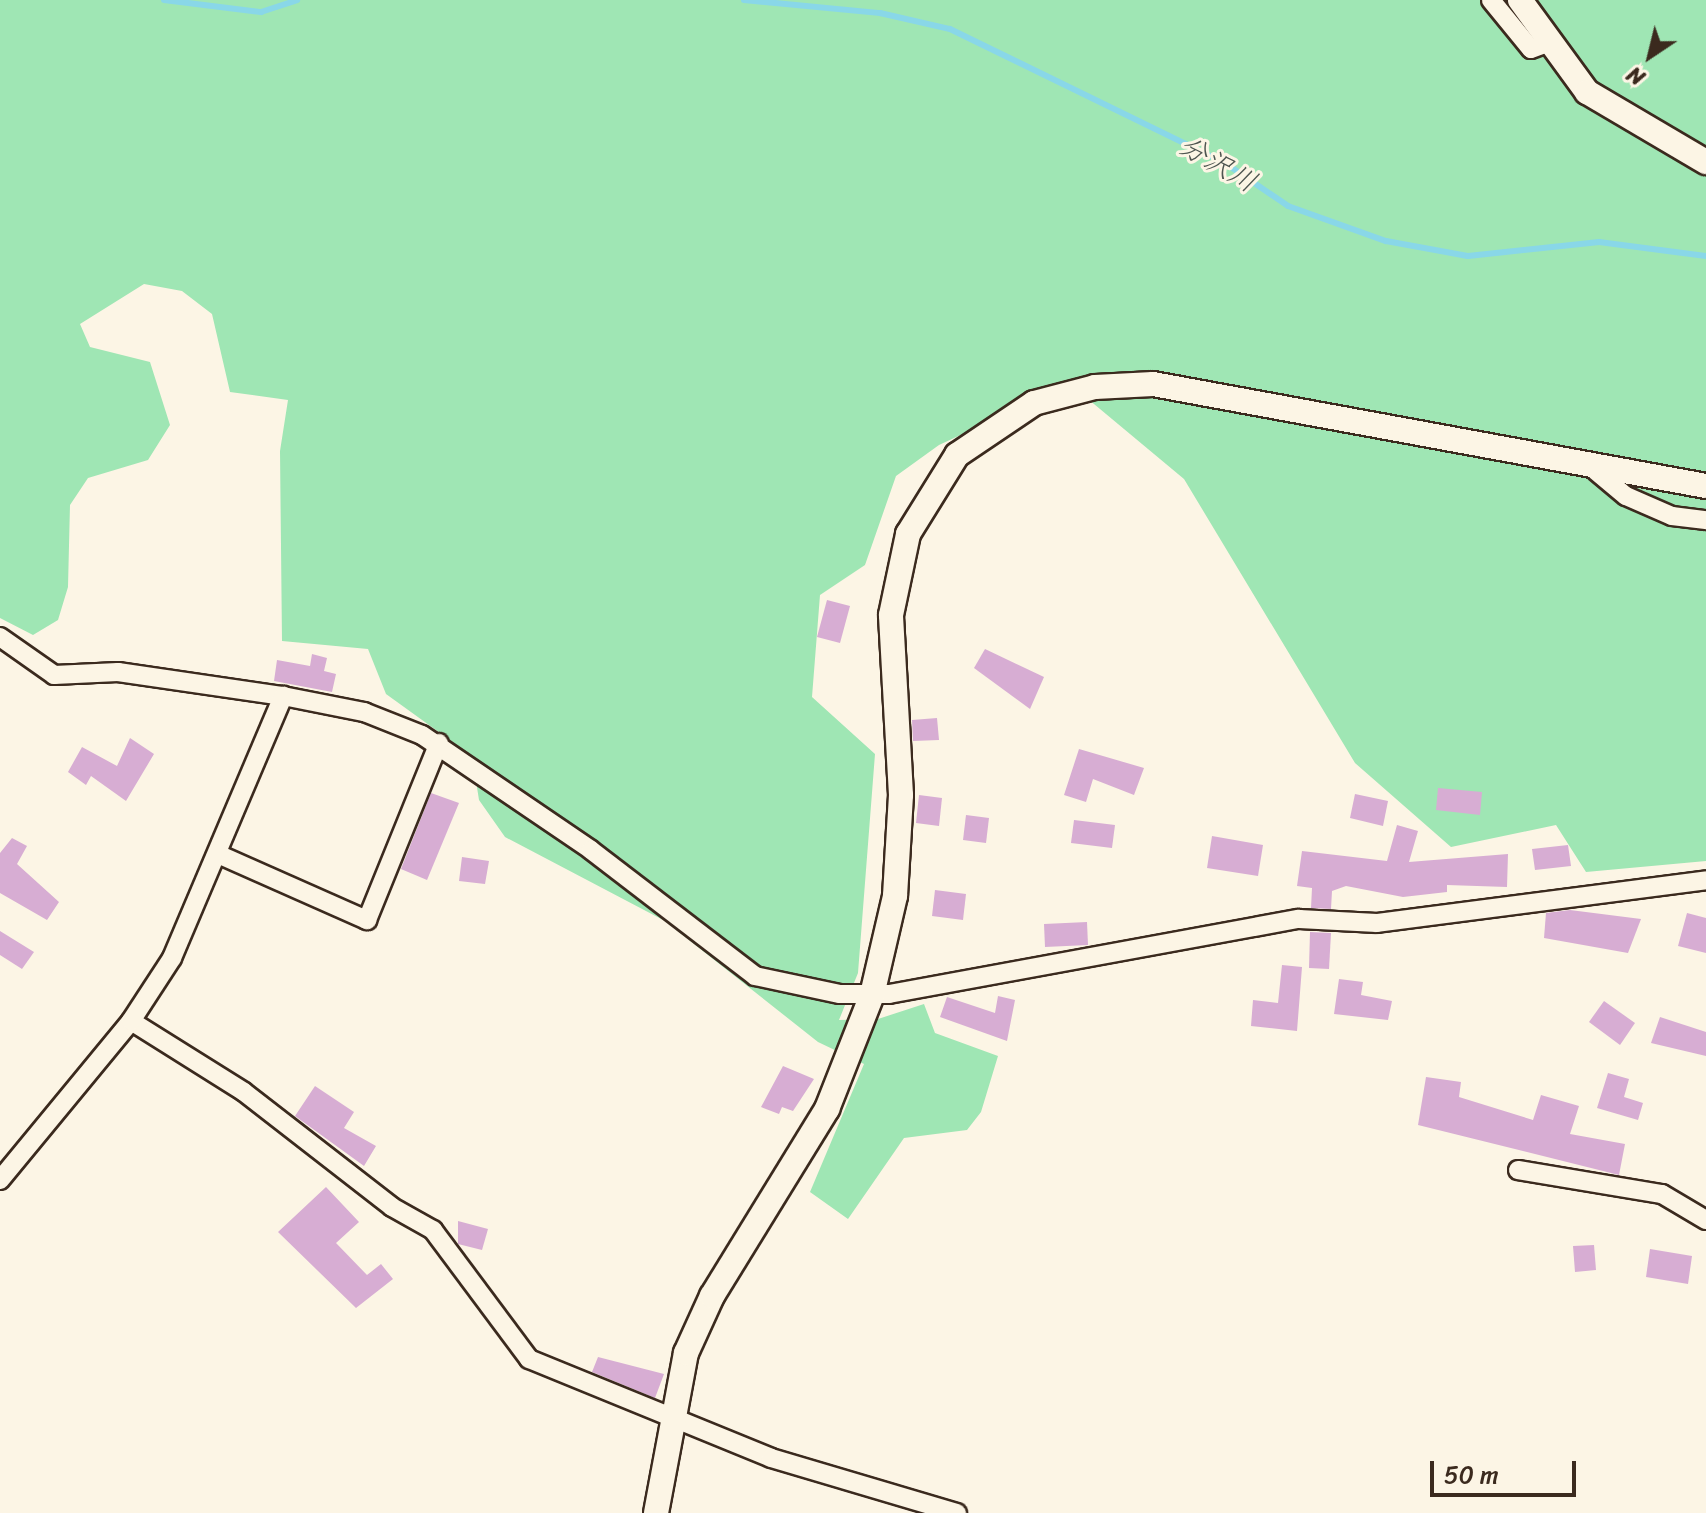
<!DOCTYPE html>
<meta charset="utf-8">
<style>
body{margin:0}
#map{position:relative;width:1706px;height:1513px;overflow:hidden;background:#fcf5e5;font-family:Sriracha,"Klee One",sans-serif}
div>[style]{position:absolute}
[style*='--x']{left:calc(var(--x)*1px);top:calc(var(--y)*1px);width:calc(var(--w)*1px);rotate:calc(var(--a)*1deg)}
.green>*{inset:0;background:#9fe6b4}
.stream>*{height:6px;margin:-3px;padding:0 3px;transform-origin:3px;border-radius:3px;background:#89d7e8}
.building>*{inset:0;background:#d7add3}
.roads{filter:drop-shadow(2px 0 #3b2a1e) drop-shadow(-2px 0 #3b2a1e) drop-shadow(0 2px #3b2a1e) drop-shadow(0 -2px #3b2a1e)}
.minor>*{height:18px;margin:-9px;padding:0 9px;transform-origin:9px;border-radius:9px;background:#fcf5e5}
.tertiary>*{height:24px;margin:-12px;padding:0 12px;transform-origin:12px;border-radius:12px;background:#fcf5e5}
span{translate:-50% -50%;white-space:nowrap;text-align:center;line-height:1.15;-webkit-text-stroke:6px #fcf5e5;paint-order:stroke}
.water-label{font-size:28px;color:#4e5550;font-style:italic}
.north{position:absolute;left:1610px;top:16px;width:80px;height:80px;-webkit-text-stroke:6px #fcf5e5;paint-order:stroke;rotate:215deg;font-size:22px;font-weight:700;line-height:32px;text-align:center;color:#3b2a1e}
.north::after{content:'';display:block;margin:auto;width:28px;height:36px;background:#3b2a1e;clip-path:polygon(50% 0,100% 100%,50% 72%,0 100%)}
.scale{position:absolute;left:1430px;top:1461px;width:146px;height:36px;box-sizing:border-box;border:4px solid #3b2a1e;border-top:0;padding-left:10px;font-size:24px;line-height:28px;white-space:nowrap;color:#3b2a1e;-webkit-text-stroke:6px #fcf5e5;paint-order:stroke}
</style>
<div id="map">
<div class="green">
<i style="clip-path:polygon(0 0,1706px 0,1706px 861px,1586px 872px,1556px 825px,1451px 847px,1355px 763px,1184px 479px,1070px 384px,939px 445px,896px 476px,865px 565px,820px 595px,812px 697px,875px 754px,858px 973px,839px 1020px,878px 1019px,924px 1004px,935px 1033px,998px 1056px,981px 1112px,967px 1130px,904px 1138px,848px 1219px,810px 1192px,864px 1064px,818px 1042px,665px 921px,505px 837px,479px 800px,472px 756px,386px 694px,368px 649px,282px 641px,280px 451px,288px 400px,230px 392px,212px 314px,182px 291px,144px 284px,80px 324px,90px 347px,150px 362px,170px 425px,148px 460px,88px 478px,70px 505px,68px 587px,58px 620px,33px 635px,0 618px)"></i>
</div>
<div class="stream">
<i style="--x:164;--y:0;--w:98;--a:7.1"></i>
<i style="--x:261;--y:12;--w:38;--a:-18"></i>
<i style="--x:744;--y:0;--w:137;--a:5.5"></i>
<i style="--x:880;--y:13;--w:72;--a:12.9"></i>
<i style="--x:950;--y:29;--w:306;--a:26"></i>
<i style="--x:1225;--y:163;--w:76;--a:34.3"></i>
<i style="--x:1288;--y:206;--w:104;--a:19.7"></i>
<i style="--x:1386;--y:241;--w:83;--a:10.4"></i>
<i style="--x:1468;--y:256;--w:132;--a:-6.1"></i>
<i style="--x:1599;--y:242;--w:108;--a:7.5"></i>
</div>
<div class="building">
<i style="clip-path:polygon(827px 600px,850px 606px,840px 643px,817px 637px)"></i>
<i style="clip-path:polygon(985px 649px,1044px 677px,1030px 709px,974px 668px)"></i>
<i style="clip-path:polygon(312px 654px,327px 658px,324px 671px,336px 674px,332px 692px,274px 681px,277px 660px,310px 666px)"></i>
<i style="clip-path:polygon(937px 718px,939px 740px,913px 741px,912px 720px)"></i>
<i style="clip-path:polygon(130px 738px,154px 754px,126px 801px,91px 776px,86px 785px,68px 772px,82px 747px,117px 766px)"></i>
<i style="clip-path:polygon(1079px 749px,1144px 768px,1134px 795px,1093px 779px,1086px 802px,1064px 795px)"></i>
<i style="clip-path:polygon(1438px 788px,1482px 792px,1480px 815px,1436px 810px)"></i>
<i style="clip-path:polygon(431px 793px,459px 803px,427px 880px,401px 869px)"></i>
<i style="clip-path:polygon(1355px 794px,1388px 801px,1383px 826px,1350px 818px)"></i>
<i style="clip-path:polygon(919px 795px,942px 798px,939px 826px,916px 823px)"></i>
<i style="clip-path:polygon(966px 815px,989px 818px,986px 843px,963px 840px)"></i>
<i style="clip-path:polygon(1074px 820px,1115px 825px,1112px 848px,1071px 843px)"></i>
<i style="clip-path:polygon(1397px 825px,1418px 831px,1409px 862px,1508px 854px,1507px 887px,1447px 885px,1447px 892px,1403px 897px,1346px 886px,1332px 891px,1331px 909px,1311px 908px,1312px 888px,1297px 886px,1302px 851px,1387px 861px)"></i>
<i style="clip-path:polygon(1212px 836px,1263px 845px,1258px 876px,1207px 868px)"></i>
<i style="clip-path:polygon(12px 838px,27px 846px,17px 864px,59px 902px,47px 920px,0 893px,0 853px)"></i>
<i style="clip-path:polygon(1568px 845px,1571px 866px,1535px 870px,1532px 849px)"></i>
<i style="clip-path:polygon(462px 857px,489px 861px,485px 884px,459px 881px)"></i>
<i style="clip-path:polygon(935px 890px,966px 894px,963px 920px,932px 916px)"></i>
<i style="clip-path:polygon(1570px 910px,1641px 919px,1628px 953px,1544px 938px,1546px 913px)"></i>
<i style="clip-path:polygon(1687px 913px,1706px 918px,1706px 953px,1678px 946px)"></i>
<i style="clip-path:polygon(1087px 922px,1088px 945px,1045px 947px,1044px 924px)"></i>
<i style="clip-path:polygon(0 931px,34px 952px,22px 969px,0 955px)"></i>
<i style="clip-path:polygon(1310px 932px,1331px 933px,1329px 969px,1309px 968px)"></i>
<i style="clip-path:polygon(1282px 965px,1302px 967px,1297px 1031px,1251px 1026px,1253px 1000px,1278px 1003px)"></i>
<i style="clip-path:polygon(1339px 979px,1363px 982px,1361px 995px,1392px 1001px,1388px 1020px,1334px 1014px)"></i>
<i style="clip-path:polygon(998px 996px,1015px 1000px,1007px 1041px,940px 1017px,947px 997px,995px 1013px)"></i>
<i style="clip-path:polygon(1604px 1001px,1635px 1023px,1620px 1045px,1589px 1022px)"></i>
<i style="clip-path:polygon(1660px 1017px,1706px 1032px,1706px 1056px,1651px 1043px)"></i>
<i style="clip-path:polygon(783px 1066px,814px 1079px,793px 1111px,782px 1107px,779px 1114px,761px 1107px)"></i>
<i style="clip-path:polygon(1608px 1073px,1629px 1079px,1624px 1097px,1643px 1103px,1638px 1120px,1597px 1108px)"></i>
<i style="clip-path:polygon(1426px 1077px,1461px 1082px,1459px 1097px,1533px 1120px,1541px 1095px,1579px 1106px,1570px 1134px,1625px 1144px,1619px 1175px,1418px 1125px)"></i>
<i style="clip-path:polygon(315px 1086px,354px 1112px,344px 1128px,376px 1146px,364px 1166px,295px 1116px)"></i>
<i style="clip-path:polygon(326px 1187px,359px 1222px,336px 1243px,367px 1275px,381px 1264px,393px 1279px,356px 1308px,278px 1232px)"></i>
<i style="clip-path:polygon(458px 1221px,488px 1229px,482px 1250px,458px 1244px)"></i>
<i style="clip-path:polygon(1594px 1245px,1596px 1270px,1575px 1272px,1573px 1246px)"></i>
<i style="clip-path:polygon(1650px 1249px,1692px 1256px,1688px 1284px,1646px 1277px)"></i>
<i style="clip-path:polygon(598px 1357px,664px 1374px,655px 1398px,592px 1372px)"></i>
</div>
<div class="roads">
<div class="minor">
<i style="--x:1491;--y:0;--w:63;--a:50.8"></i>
<i style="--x:1531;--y:49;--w:15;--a:-20"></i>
<i style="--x:1596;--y:471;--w:39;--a:40"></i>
<i style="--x:1626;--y:496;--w:50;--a:23.5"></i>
<i style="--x:1672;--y:516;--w:34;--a:7"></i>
<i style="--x:0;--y:637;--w:66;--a:35.1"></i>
<i style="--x:54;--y:675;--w:64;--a:-2.7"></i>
<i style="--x:118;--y:672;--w:167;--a:8.3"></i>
<i style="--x:283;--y:696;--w:83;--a:11.2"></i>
<i style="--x:364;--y:712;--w:62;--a:21.6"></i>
<i style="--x:422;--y:735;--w:204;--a:34.2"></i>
<i style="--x:591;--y:850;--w:207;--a:37.5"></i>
<i style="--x:755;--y:976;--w:87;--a:12"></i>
<i style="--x:840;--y:994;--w:49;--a:0"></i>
<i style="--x:889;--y:994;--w:417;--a:-10.4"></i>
<i style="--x:1299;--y:919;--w:78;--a:2.9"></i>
<i style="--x:1377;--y:923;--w:332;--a:-7.4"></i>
<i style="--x:220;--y:855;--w:161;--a:23.9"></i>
<i style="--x:367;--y:920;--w:191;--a:-67.9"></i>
<i style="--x:131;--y:1021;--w:133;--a:32.1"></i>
<i style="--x:244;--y:1092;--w:187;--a:37.8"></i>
<i style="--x:392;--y:1207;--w:47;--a:29.3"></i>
<i style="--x:433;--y:1230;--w:161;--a:53.3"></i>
<i style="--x:529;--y:1359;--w:261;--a:22.2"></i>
<i style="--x:771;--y:1458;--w:194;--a:16.5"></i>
<i style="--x:1518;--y:1170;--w:146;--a:9.5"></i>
<i style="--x:1662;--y:1194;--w:51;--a:30.6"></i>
<i style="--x:0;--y:1180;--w:206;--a:-50.5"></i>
<i style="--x:131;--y:1021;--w:75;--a:-56.9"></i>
<i style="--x:172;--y:958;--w:285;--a:-67"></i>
</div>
<div class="tertiary">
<i style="--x:1520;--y:0;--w:114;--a:53.9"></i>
<i style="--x:1587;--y:92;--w:138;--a:30.5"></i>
<i style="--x:656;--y:1513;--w:163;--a:-79.4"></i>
<i style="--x:686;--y:1353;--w:63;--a:-65.5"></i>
<i style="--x:712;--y:1296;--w:220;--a:-58.4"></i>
<i style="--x:827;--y:1109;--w:123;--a:-68.5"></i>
<i style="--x:872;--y:995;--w:102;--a:-76.9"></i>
<i style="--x:895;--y:896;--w:101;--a:-86.6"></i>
<i style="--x:901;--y:795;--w:180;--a:-93.2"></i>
<i style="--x:891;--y:615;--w:83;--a:-78.1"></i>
<i style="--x:908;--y:534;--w:93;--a:-58.2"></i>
<i style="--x:957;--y:455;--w:93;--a:-34"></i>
<i style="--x:1034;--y:403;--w:63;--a:-14.7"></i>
<i style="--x:1095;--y:387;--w:58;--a:-3"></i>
<i style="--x:1153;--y:384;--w:562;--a:10.45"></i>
</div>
</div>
<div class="water-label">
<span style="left:1218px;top:164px;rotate:30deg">分沢川</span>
</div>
<div class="north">N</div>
<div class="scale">50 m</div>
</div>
